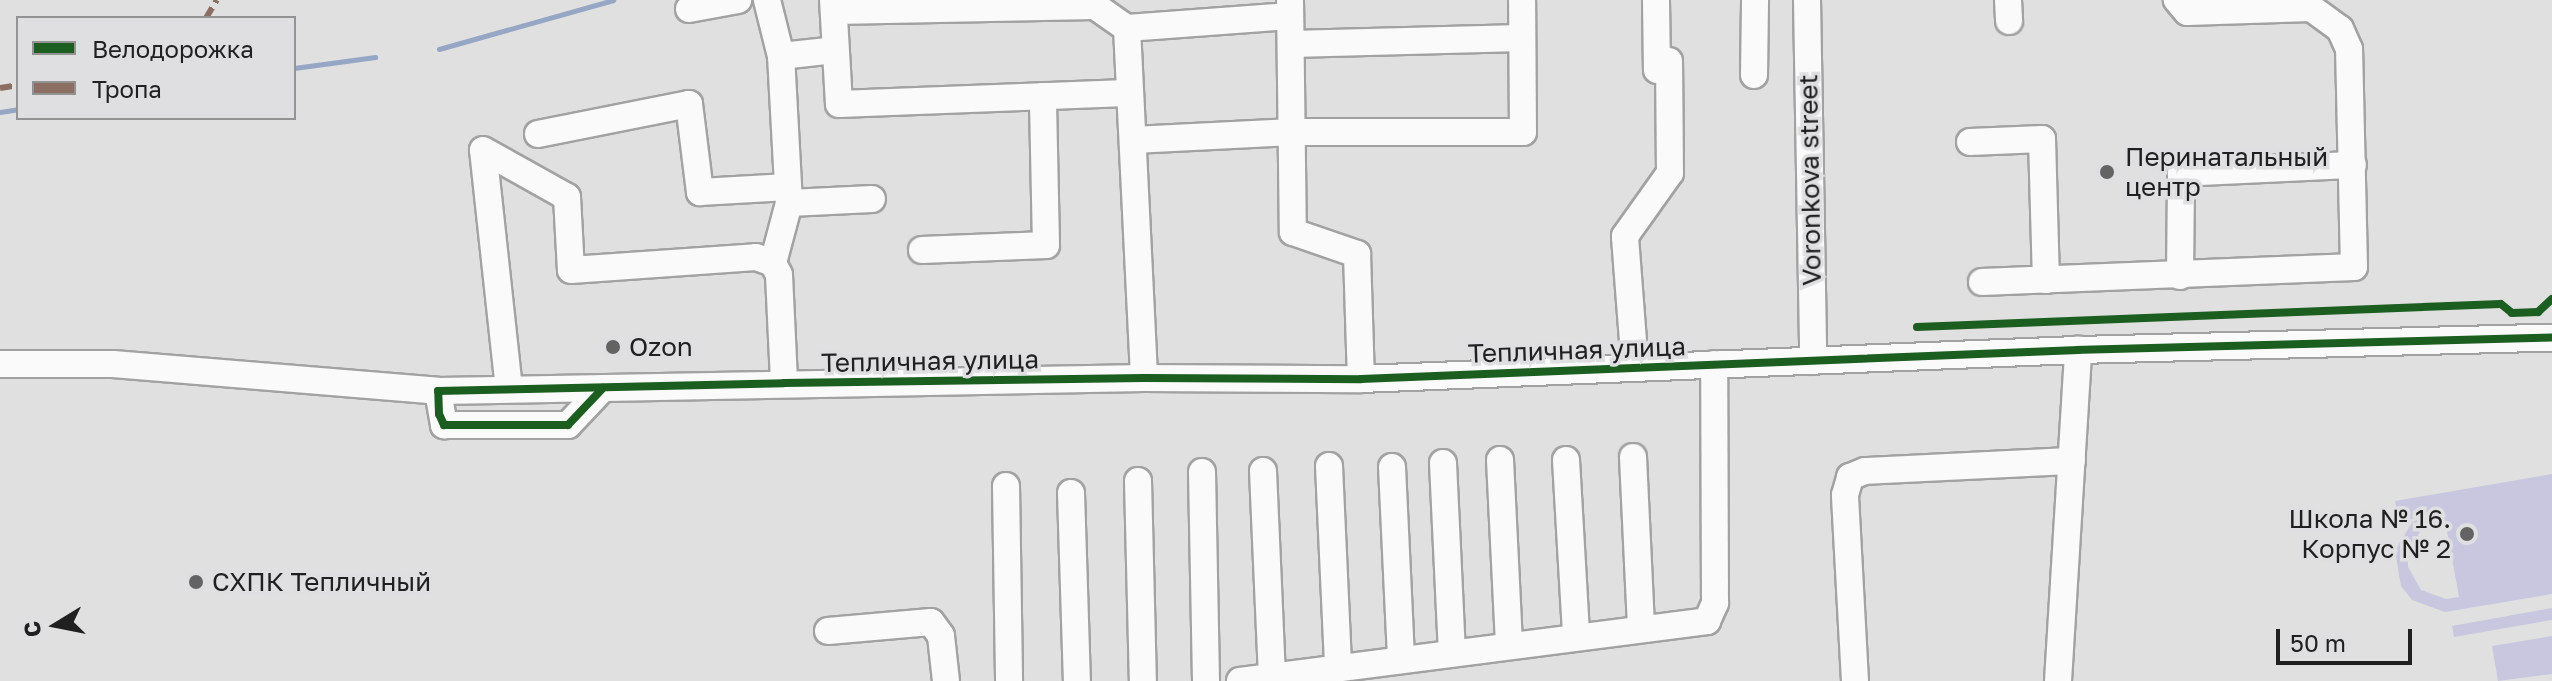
<!DOCTYPE html>
<meta charset="utf-8">
<style>
body{margin:0}
#map{position:relative;width:2552px;height:681px;overflow:hidden;background:#e0e0e0;font-family:"Golos Text",sans-serif}
div>[style]{position:absolute}
[style*='--x']{left:calc(var(--x)*1px);top:calc(var(--y)*1px);width:calc(var(--w)*1px);rotate:calc(var(--a)*1deg)}
.green>*{inset:0;background:#c8c7df}
.stream>*{height:5px;margin:-2.5px;padding:0 2.5px;transform-origin:2.5px;border-radius:2.5px;background:#96a6c5}
.roads{filter:drop-shadow(2px 0 #a2a2a2) drop-shadow(-2px 0 #a2a2a2) drop-shadow(0 2px #a2a2a2) drop-shadow(0 -2px #a2a2a2)}
.minor>*{height:26px;margin:-13px;padding:0 13px;transform-origin:13px;border-radius:13px;background:#fafafa}
.quiet>*{height:6px;margin-top:-3px;transform-origin:0;background:repeating-linear-gradient(90deg,#8d6e63 0 12px,transparent 0 18px)}
.cycleway>*{height:8px;margin:-4px;padding:0 4px;transform-origin:4px;border-radius:4px;background:#1b5e20}
.dots>*{width:22px;height:22px;translate:-50% -50%;box-sizing:border-box;border:4px solid #dfdfe1;border-radius:50%}
span{translate:-50% -50%;white-space:nowrap;text-align:center;line-height:1.15;-webkit-text-stroke:7px #dfdfe1;paint-order:stroke}
.poi-label{font-size:26px;color:#202021}
.left{translate:0 -50%;text-align:left}
.right{translate:-100% -50%;text-align:right}
.street-label{font-size:26px;color:#202021}
.legend{position:absolute;left:16px;top:16px;width:280px;height:104px;box-sizing:border-box;background:#dfdfe1;border:2px solid #939394;margin:0;padding:10px 14px;list-style:none;font-size:24px;color:#202021}
.legend li{display:flex;align-items:center;gap:16px;height:40px}
.legend b{width:40px;border:2px solid #939394}
.north{position:absolute;left:16px;top:585px;width:80px;height:80px;-webkit-text-stroke:6px #dfdfe1;paint-order:stroke;rotate:260deg;font-size:22px;font-weight:700;line-height:32px;text-align:center;color:#202021}
.north::after{content:'';display:block;margin:auto;width:28px;height:36px;background:#202021;clip-path:polygon(50% 0,100% 100%,50% 72%,0 100%)}
.scale{position:absolute;left:2276px;top:629px;width:136px;height:36px;box-sizing:border-box;border:4px solid #202021;border-top:0;padding-left:10px;font-size:24px;line-height:28px;white-space:nowrap;color:#202021;-webkit-text-stroke:6px #dfdfe1;paint-order:stroke}
</style>
<div id="map">
<div class="green">
<i style="clip-path:polygon(evenodd,2552px 474px,2552px 594px,2445px 612px,2412px 600px,2401px 586px,2395px 551px,2414px 519px,2399px 521px,2395px 501px,2552px 474px,2445px 520px,2459px 597px,2446px 599px,2421px 590px,2408px 567px,2408px 553px,2421px 530px,2445px 520px)"></i>
<i style="clip-path:polygon(2552px 608px,2552px 620px,2454px 637px,2452px 626px)"></i>
<i style="clip-path:polygon(2552px 636px,2552px 674px,2498px 681px,2492px 646px)"></i>
</div>
<div class="stream">
<i style="--x:439;--y:49;--w:181;--a:-15.7"></i>
<i style="--x:294;--y:68;--w:82;--a:-7.7"></i>
<i style="--x:0;--y:112;--w:18;--a:-9"></i>
</div>
<div class="roads">
<div class="minor">
<i style="--x:767;--y:0;--w:58;--a:76"></i>
<i style="--x:833;--y:0;--w:104;--a:86.7"></i>
<i style="--x:839;--y:104;--w:288;--a:-2.2"></i>
<i style="--x:1096;--y:0;--w:6;--a:99"></i>
<i style="--x:1095;--y:6;--w:39;--a:35"></i>
<i style="--x:1127;--y:28;--w:350;--a:87.2"></i>
<i style="--x:1290;--y:0;--w:232;--a:89.3"></i>
<i style="--x:1293;--y:232;--w:68;--a:19"></i>
<i style="--x:1357;--y:254;--w:125;--a:88.2"></i>
<i style="--x:1656;--y:0;--w:70;--a:89.2"></i>
<i style="--x:1807;--y:0;--w:361;--a:89"></i>
<i style="--x:2008;--y:0;--w:21;--a:87"></i>
<i style="--x:689;--y:9;--w:50;--a:-10.4"></i>
<i style="--x:834;--y:11;--w:261;--a:-1.1"></i>
<i style="--x:1127;--y:28;--w:163;--a:-4.2"></i>
<i style="--x:1291;--y:44;--w:231;--a:-1.5"></i>
<i style="--x:1754;--y:75;--w:75;--a:-89.2"></i>
<i style="--x:538;--y:134;--w:154;--a:-11.2"></i>
<i style="--x:689;--y:104;--w:89;--a:82.9"></i>
<i style="--x:700;--y:192;--w:88;--a:-3.3"></i>
<i style="--x:1133;--y:140;--w:160;--a:-2.9"></i>
<i style="--x:1293;--y:132;--w:230;--a:0"></i>
<i style="--x:1523;--y:132;--w:132;--a:-90.4"></i>
<i style="--x:1970;--y:142;--w:72;--a:-2.4"></i>
<i style="--x:2042;--y:139;--w:141;--a:88.4"></i>
<i style="--x:789;--y:203;--w:83;--a:-2.8"></i>
<i style="--x:922;--y:250;--w:124;--a:-2.3"></i>
<i style="--x:1046;--y:245;--w:149;--a:-91.2"></i>
<i style="--x:773;--y:263;--w:62;--a:-75.1"></i>
<i style="--x:789;--y:203;--w:147;--a:-93.1"></i>
<i style="--x:781;--y:56;--w:54;--a:-6.3"></i>
<i style="--x:2180;--y:276;--w:103;--a:-89.4"></i>
<i style="--x:2181;--y:173;--w:172;--a:-2.7"></i>
<i style="--x:1982;--y:282;--w:372;--a:-2.3"></i>
<i style="--x:2354;--y:267;--w:218;--a:-91.3"></i>
<i style="--x:2349;--y:49;--w:22;--a:-114"></i>
<i style="--x:2340;--y:29;--w:36;--a:-144"></i>
<i style="--x:2311;--y:8;--w:124;--a:178.2"></i>
<i style="--x:2187;--y:12;--w:16;--a:-130"></i>
<i style="--x:0;--y:364;--w:113;--a:0"></i>
<i style="--x:113;--y:364;--w:326;--a:4.7"></i>
<i style="--x:438;--y:391;--w:706;--a:-1.05"></i>
<i style="--x:1144;--y:378;--w:217;--a:0.3"></i>
<i style="--x:1361;--y:379;--w:718;--a:-2.32"></i>
<i style="--x:2078;--y:350;--w:474;--a:-1.5"></i>
<i style="--x:1635;--y:367;--w:131;--a:-94.4"></i>
<i style="--x:1625;--y:236;--w:77;--a:-54.5"></i>
<i style="--x:1670;--y:173;--w:112;--a:-90.5"></i>
<i style="--x:509;--y:389;--w:240;--a:-96.2"></i>
<i style="--x:483;--y:150;--w:96;--a:29.2"></i>
<i style="--x:567;--y:197;--w:73;--a:86.9"></i>
<i style="--x:571;--y:270;--w:185;--a:-4"></i>
<i style="--x:756;--y:257;--w:18;--a:19"></i>
<i style="--x:773;--y:263;--w:13;--a:63"></i>
<i style="--x:779;--y:275;--w:108;--a:87.3"></i>
<i style="--x:438;--y:391;--w:35;--a:80"></i>
<i style="--x:444;--y:425;--w:124;--a:0"></i>
<i style="--x:568;--y:425;--w:51;--a:-46.6"></i>
<i style="--x:1633;--y:457;--w:172;--a:87.3"></i>
<i style="--x:1500;--y:460;--w:184;--a:87.2"></i>
<i style="--x:1566;--y:460;--w:176;--a:86.7"></i>
<i style="--x:1443;--y:463;--w:190;--a:87.3"></i>
<i style="--x:1329;--y:466;--w:202;--a:87.4"></i>
<i style="--x:1392;--y:467;--w:192;--a:87.3"></i>
<i style="--x:1263;--y:471;--w:207;--a:87.5"></i>
<i style="--x:1202;--y:472;--w:209;--a:88.9"></i>
<i style="--x:1138;--y:481;--w:200;--a:88.6"></i>
<i style="--x:1006;--y:486;--w:195;--a:89.1"></i>
<i style="--x:1071;--y:493;--w:188;--a:88.2"></i>
<i style="--x:828;--y:631;--w:103;--a:-5"></i>
<i style="--x:931;--y:622;--w:17;--a:54"></i>
<i style="--x:941;--y:636;--w:45;--a:83.7"></i>
<i style="--x:1240;--y:681;--w:471;--a:-7.3"></i>
<i style="--x:1707;--y:621;--w:20;--a:-66"></i>
<i style="--x:1715;--y:603;--w:239;--a:-90.2"></i>
<i style="--x:1855;--y:681;--w:186;--a:-93.1"></i>
<i style="--x:1845;--y:495;--w:19;--a:-74"></i>
<i style="--x:1850;--y:477;--w:16;--a:-22"></i>
<i style="--x:1865;--y:471;--w:207;--a:-2.8"></i>
<i style="--x:2058;--y:681;--w:332;--a:-86.5"></i>
</div>
</div>
<div class="quiet">
<i style="--x:206;--y:18;--w:21;--a:-59"></i>
<i style="--x:0;--y:88;--w:18;--a:-9"></i>
</div>
<div class="cycleway">
<i style="--x:1917;--y:327;--w:584;--a:-2.26"></i>
<i style="--x:2501;--y:304;--w:14;--a:39"></i>
<i style="--x:2512;--y:313;--w:26;--a:-2"></i>
<i style="--x:2538;--y:312;--w:19;--a:-43"></i>
<i style="--x:603;--y:388;--w:51;--a:133.4"></i>
<i style="--x:568;--y:425;--w:124;--a:180"></i>
<i style="--x:444;--y:425;--w:12;--a:-114"></i>
<i style="--x:439;--y:414;--w:23;--a:-92"></i>
<i style="--x:438;--y:391;--w:346;--a:-1.3"></i>
<i style="--x:784;--y:383;--w:360;--a:-0.8"></i>
<i style="--x:1144;--y:378;--w:217;--a:0.3"></i>
<i style="--x:1361;--y:379;--w:718;--a:-2.32"></i>
<i style="--x:2078;--y:350;--w:474;--a:-1.5"></i>
</div>
<div class="dots">
<i style="left:2107px;top:172px;background:#636364"></i>
<i style="left:613px;top:347px;background:#636364"></i>
<i style="left:2467px;top:534px;background:#636364"></i>
<i style="left:196px;top:582px;background:#636364"></i>
</div>
<div class="poi-label">
<span class="left" style="left:2125px;top:172px">Перинатальный<br>центр</span>
<span class="left" style="left:629px;top:347px">Ozon</span>
<span class="right" style="left:2451px;top:534px">Школа № 16.<br>Корпус № 2</span>
<span class="left" style="left:212px;top:582px">СХПК Тепличный</span>
</div>
<div class="street-label">
<span style="left:1810px;top:180px;rotate:-91deg">Voronkova street</span>
<span style="left:1577px;top:350px;rotate:-2deg">Тепличная улица</span>
<span style="left:930px;top:361px;rotate:-1deg">Тепличная улица</span>
</div>
<ul class="legend">
<li><b style="height:10px;background:#1b5e20"></b>Велодорожка</li>
<li><b style="height:10px;background:#8d6e63"></b>Тропа</li>
</ul>
<div class="north">С</div>
<div class="scale">50 m</div>
</div>
